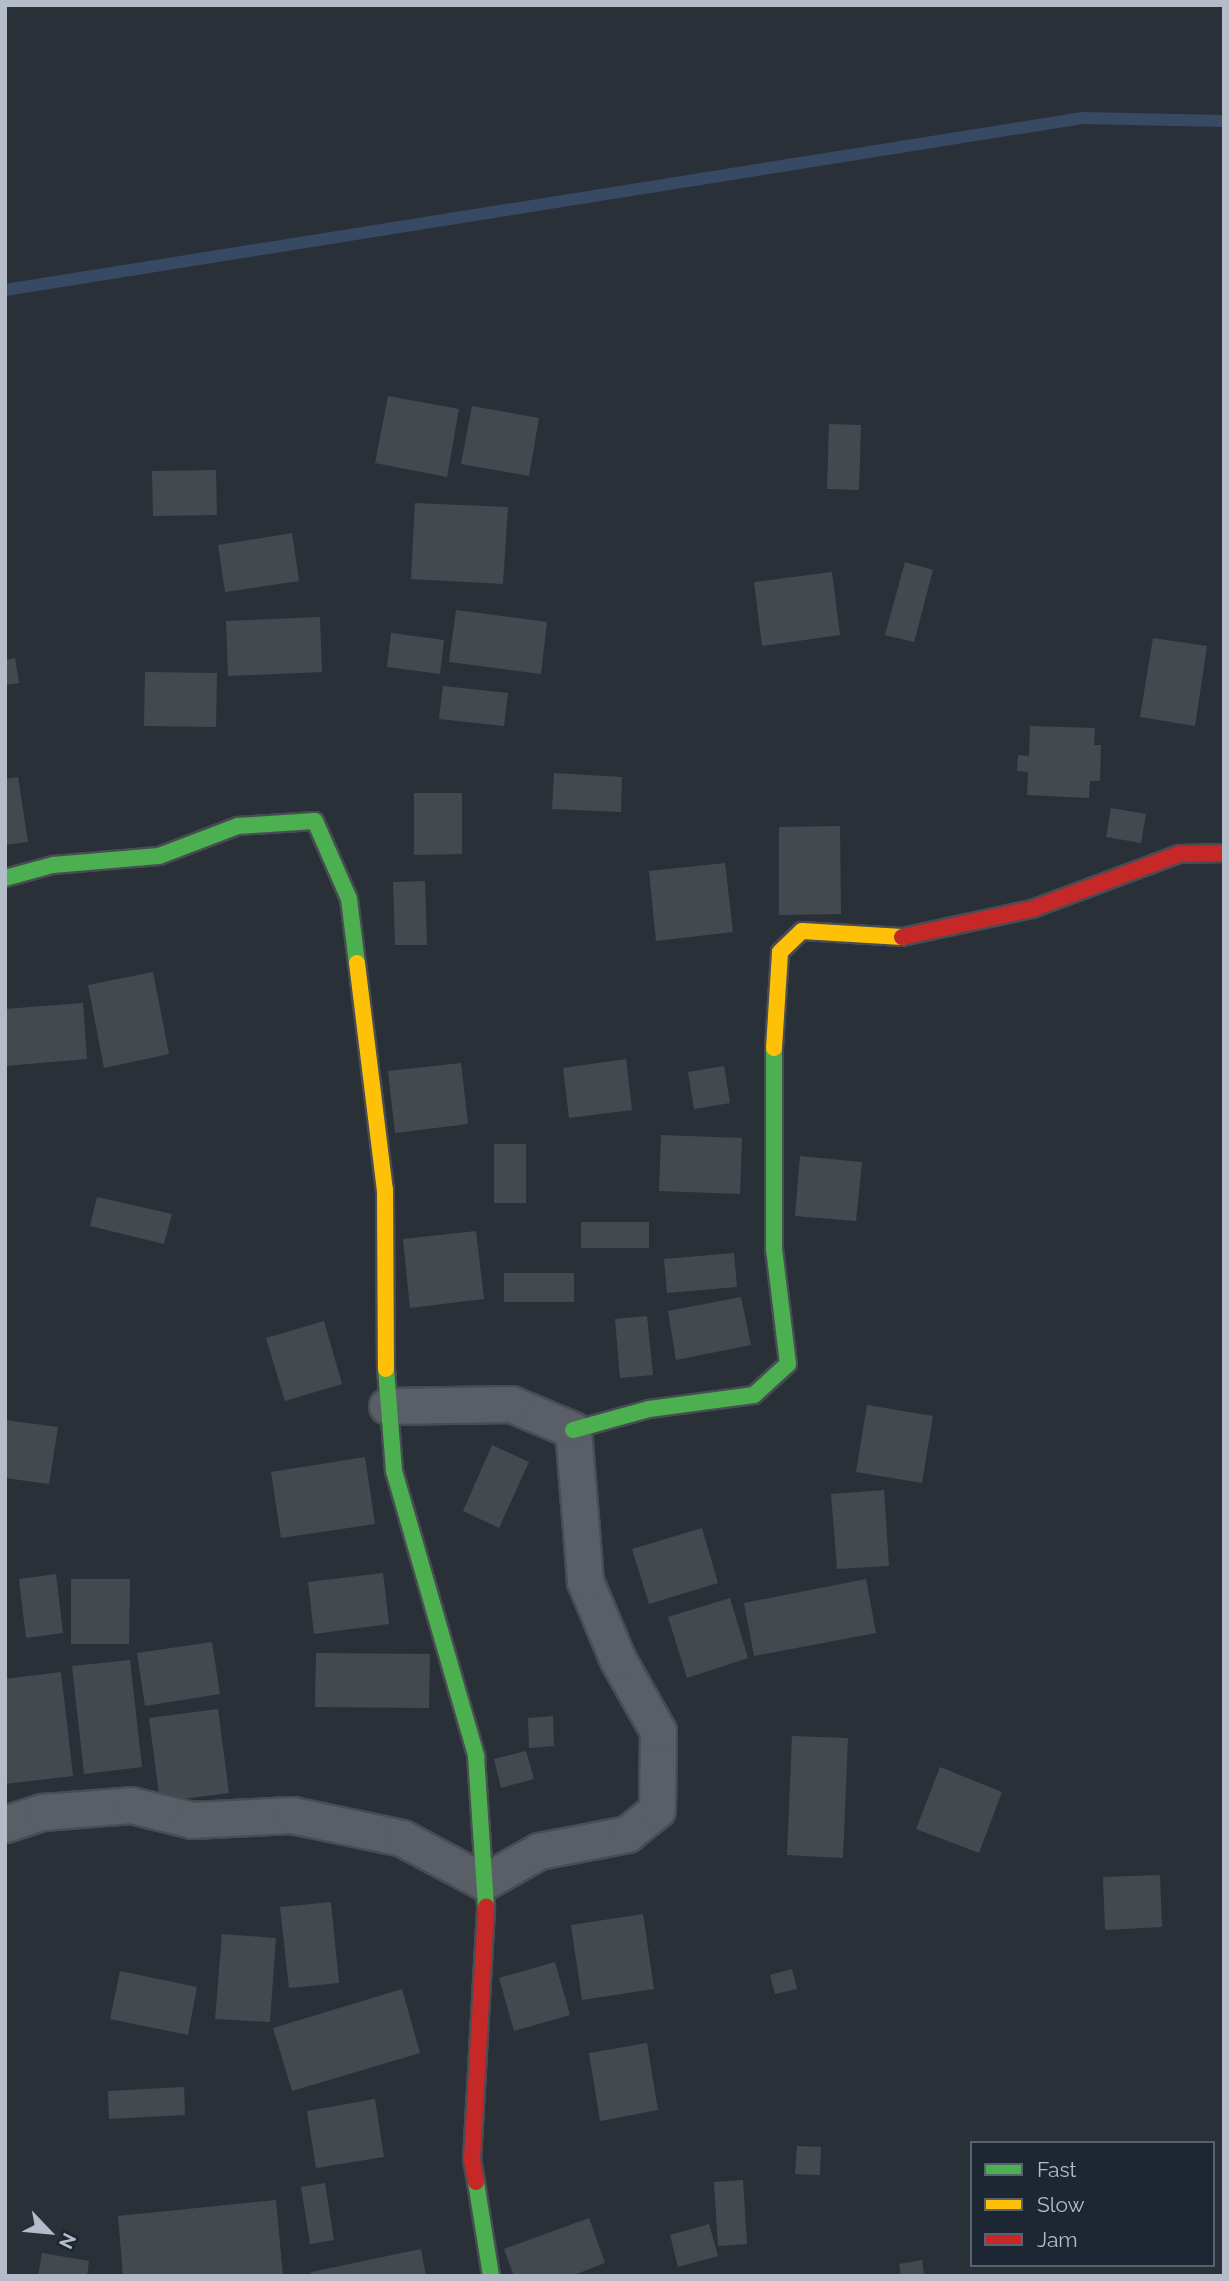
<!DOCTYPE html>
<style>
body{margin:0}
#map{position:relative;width:1229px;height:2281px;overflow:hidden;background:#2a3038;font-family:Raleway,sans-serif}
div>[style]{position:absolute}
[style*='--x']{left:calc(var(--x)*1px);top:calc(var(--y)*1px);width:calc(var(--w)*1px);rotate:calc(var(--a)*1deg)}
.stream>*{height:12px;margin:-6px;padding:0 6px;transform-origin:6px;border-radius:6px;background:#384963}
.building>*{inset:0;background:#444950}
.roads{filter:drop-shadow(2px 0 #484c53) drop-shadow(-2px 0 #484c53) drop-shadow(0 2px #484c53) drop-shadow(0 -2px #484c53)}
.street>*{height:35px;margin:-17.5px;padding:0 17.5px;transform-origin:17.5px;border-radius:17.5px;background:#5a5e66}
.fast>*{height:16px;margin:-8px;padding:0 8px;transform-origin:8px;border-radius:8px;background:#4caf50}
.slow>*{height:16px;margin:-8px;padding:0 8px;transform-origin:8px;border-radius:8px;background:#ffc107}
.jam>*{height:16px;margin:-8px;padding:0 8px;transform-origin:8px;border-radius:8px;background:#c62828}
span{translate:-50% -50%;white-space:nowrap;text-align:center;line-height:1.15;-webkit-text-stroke:5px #1d2633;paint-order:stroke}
.frame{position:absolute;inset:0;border:7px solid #b4bcc9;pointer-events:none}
.legend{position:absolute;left:970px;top:2141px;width:245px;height:126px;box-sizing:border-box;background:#1d2633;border:2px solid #59626f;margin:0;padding:9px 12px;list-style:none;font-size:21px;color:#b4bcc9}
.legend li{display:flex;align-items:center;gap:14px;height:35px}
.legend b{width:35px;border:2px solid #59626f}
.north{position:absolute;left:14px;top:2197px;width:70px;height:70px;-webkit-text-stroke:5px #1d2633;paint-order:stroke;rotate:116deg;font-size:19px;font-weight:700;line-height:28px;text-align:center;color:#b4bcc9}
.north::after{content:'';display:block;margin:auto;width:24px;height:32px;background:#b4bcc9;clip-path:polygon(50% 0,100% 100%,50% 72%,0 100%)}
</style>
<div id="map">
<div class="stream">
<i style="--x:5;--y:290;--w:1091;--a:-9.07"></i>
<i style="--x:1082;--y:118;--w:142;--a:1.2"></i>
</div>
<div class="building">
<i style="clip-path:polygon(388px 396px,459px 409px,447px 477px,375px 463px)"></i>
<i style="clip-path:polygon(472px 406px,539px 418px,529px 476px,461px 464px)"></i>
<i style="clip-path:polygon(829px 424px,861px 425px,859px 490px,827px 489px)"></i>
<i style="clip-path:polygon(216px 470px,217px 515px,153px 516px,152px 471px)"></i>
<i style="clip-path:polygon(415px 503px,508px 507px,503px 584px,411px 579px)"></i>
<i style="clip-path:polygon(292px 533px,299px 581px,225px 592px,218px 545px)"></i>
<i style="clip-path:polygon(905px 562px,933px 570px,914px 642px,885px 635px)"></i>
<i style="clip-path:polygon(832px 572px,840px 635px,762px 646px,754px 582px)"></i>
<i style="clip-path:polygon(456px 610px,547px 622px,541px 674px,449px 662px)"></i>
<i style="clip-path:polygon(320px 617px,322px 672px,228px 676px,226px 621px)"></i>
<i style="clip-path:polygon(391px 633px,444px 640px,440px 674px,387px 667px)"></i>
<i style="clip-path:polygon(1153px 638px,1207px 646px,1195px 726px,1140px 717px)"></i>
<i style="clip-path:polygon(15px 658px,19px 683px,5px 685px,5px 660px)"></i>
<i style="clip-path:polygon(145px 672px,217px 673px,216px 727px,144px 726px)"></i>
<i style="clip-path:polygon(443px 686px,508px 693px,504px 726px,439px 719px)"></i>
<i style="clip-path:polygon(1030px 726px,1095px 728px,1094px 745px,1101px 745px,1100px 781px,1090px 781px,1089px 798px,1027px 795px,1028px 772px,1017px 771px,1018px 755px,1029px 756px)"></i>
<i style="clip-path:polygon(554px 773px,622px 777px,621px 812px,552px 809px)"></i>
<i style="clip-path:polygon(18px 777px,28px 842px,5px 845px,5px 779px)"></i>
<i style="clip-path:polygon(414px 793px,462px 793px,462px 854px,414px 855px)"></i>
<i style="clip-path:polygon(1111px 808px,1146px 814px,1141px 843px,1106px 837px)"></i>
<i style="clip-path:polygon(840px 826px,841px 914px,779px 915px,779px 827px)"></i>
<i style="clip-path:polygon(725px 863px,733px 932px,656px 941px,649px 871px)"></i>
<i style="clip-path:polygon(425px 881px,427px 945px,395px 945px,393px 882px)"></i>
<i style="clip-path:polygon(153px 972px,169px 1054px,104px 1068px,88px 985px)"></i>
<i style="clip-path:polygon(83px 1003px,87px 1059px,5px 1066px,5px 1009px)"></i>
<i style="clip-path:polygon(626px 1059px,632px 1110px,569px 1118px,563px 1068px)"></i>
<i style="clip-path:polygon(461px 1063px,468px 1124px,395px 1133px,388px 1071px)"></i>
<i style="clip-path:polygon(724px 1066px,730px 1103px,694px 1109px,688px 1072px)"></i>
<i style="clip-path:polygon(661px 1135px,742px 1138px,740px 1194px,659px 1191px)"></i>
<i style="clip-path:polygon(494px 1144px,526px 1144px,526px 1203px,494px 1203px)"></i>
<i style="clip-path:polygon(800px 1156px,862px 1162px,856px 1221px,795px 1216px)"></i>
<i style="clip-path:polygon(97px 1197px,172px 1214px,164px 1244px,90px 1226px)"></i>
<i style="clip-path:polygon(581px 1222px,649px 1222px,649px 1248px,581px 1248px)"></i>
<i style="clip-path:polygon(476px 1231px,484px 1299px,410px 1308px,403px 1239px)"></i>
<i style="clip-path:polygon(734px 1253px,737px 1287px,667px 1293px,664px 1259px)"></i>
<i style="clip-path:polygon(504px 1273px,574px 1273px,574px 1302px,504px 1302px)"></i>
<i style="clip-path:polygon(741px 1297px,751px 1345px,676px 1360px,668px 1311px)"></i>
<i style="clip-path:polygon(647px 1316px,653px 1375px,620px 1378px,615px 1319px)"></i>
<i style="clip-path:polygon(324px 1321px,342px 1384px,285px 1401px,266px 1338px)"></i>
<i style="clip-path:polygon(867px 1405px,933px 1416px,922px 1483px,856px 1472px)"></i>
<i style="clip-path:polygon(5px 1420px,58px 1427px,49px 1484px,5px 1478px)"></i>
<i style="clip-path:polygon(492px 1445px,529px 1462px,499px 1528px,463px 1511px)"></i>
<i style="clip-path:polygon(365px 1457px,375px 1524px,281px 1538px,271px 1472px)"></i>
<i style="clip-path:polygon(884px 1490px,889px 1566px,837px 1569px,831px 1494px)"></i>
<i style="clip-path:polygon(702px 1528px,718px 1583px,649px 1604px,632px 1549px)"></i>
<i style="clip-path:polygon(383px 1573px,389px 1624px,314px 1634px,308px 1582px)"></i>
<i style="clip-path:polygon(56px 1574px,63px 1633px,26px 1638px,19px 1579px)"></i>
<i style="clip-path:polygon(71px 1579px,130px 1579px,129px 1644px,71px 1644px)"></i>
<i style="clip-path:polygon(866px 1579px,876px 1633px,754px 1656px,744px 1603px)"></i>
<i style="clip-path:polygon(730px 1598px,748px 1658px,687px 1678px,668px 1617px)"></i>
<i style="clip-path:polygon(212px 1642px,220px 1694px,145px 1706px,137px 1653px)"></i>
<i style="clip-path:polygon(316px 1653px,430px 1654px,429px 1708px,315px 1707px)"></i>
<i style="clip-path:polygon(130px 1660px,142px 1767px,84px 1774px,72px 1666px)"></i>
<i style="clip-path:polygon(61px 1672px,73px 1776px,5px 1784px,5px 1679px)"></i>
<i style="clip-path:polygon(218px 1709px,229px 1793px,160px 1802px,149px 1718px)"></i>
<i style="clip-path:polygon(553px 1716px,554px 1746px,529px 1748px,528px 1718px)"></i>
<i style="clip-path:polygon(792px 1736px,848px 1738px,843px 1858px,787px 1855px)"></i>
<i style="clip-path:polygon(526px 1751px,534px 1779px,501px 1788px,494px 1759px)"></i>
<i style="clip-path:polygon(940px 1767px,1002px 1792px,979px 1853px,916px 1829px)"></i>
<i style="clip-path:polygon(1160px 1875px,1162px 1927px,1105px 1930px,1103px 1877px)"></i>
<i style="clip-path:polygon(331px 1902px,339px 1983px,289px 1988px,280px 1907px)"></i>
<i style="clip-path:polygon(643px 1914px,654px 1989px,582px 2000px,571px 1925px)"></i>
<i style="clip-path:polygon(222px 1934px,276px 1938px,270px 2022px,215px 2019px)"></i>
<i style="clip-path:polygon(555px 1962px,570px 2015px,514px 2031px,499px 1978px)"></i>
<i style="clip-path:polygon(792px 1969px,797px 1989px,775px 1994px,770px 1975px)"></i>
<i style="clip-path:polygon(120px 1971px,197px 1987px,188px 2035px,110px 2019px)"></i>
<i style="clip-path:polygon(402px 1989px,420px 2053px,292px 2091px,273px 2028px)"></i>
<i style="clip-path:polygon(647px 2043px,658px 2110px,600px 2121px,589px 2053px)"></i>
<i style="clip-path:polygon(184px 2087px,185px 2115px,109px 2119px,108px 2091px)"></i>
<i style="clip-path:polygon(375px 2099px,384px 2157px,316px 2168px,307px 2111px)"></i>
<i style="clip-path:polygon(797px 2146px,821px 2147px,820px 2175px,795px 2174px)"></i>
<i style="clip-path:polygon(743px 2180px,747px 2244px,718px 2246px,714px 2182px)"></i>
<i style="clip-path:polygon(325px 2183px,334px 2240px,310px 2244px,301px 2187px)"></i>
<i style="clip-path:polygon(276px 2200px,283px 2276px,123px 2276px,118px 2216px)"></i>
<i style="clip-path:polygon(589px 2218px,605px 2263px,571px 2276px,514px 2276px,504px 2249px)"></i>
<i style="clip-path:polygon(709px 2224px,718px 2256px,678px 2267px,670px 2235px)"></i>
<i style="clip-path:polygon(421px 2249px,426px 2276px,312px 2276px,311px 2272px)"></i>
<i style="clip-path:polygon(42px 2253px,89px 2261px,87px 2276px,38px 2276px)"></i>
<i style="clip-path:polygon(922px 2260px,924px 2276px,901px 2276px,899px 2264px)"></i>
</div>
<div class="roads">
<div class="street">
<i style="--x:5;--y:1824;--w:40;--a:-18"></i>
<i style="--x:43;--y:1812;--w:88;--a:-4.5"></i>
<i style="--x:131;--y:1805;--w:63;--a:13.8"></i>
<i style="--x:192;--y:1820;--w:100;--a:-2.9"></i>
<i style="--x:292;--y:1815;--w:112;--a:11.8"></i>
<i style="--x:402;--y:1838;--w:93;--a:28.2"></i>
<i style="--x:484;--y:1882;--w:63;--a:-29.4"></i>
<i style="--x:539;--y:1851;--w:90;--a:-10.9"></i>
<i style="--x:627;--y:1834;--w:38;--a:-39"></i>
<i style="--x:657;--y:1810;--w:79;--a:-89.3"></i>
<i style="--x:658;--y:1731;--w:81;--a:-119.4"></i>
<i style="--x:618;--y:1660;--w:86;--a:-112.7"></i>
<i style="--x:585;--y:1581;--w:151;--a:-94.5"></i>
<i style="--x:573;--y:1430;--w:67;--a:-157.2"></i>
<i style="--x:511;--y:1404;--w:124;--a:179.1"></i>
</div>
<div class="fast">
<i style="--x:5;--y:878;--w:50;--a:-15.2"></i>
<i style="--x:53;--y:865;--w:106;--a:-4.9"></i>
<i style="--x:159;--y:856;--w:85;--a:-20.8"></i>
<i style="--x:238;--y:826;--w:77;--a:-3.7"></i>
<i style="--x:315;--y:821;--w:85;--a:66.4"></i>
<i style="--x:349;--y:899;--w:64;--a:82.9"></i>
<i style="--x:386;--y:1369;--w:102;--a:85.5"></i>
<i style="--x:394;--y:1471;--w:297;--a:73.9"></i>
<i style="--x:476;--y:1756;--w:150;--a:86.2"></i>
<i style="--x:573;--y:1430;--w:79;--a:-15.4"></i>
<i style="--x:649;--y:1409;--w:106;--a:-7.6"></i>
<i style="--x:754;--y:1395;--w:46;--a:-42.4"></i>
<i style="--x:788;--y:1364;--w:116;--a:-96.9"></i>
<i style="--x:774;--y:1249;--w:201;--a:-90"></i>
<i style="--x:476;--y:2182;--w:95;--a:80.9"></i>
</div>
<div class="slow">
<i style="--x:357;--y:963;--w:229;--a:83"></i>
<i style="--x:385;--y:1190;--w:179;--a:89.7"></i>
<i style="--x:774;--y:1048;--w:96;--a:-86.4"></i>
<i style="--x:780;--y:952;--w:30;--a:-44"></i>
<i style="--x:802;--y:931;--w:100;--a:3.4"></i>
</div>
<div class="jam">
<i style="--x:902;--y:937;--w:133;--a:-12.2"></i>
<i style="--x:1032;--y:909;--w:157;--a:-20.5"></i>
<i style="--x:1179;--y:854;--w:45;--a:-1.3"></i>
<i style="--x:476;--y:2182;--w:22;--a:-100"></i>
<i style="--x:472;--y:2160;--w:254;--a:-86.8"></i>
</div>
</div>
<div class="frame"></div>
<ul class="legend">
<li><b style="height:9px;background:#4caf50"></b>Fast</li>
<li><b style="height:9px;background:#ffc107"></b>Slow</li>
<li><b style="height:9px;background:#c62828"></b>Jam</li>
</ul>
<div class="north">N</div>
</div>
